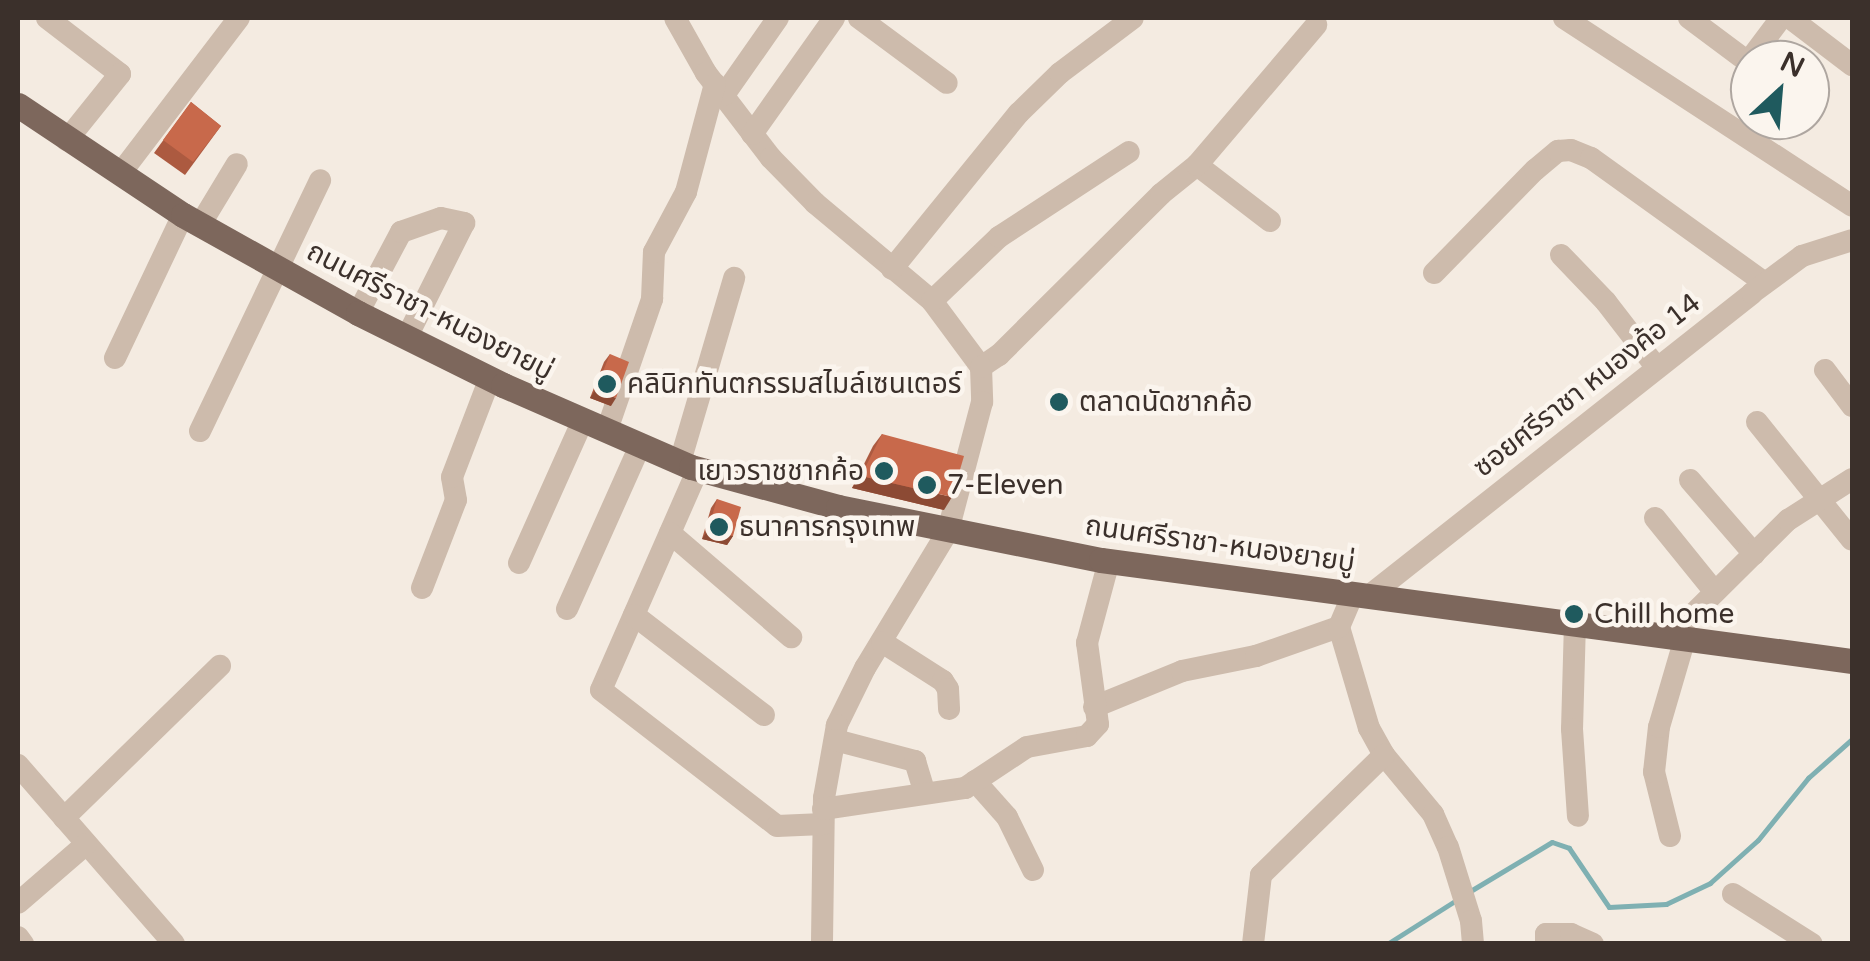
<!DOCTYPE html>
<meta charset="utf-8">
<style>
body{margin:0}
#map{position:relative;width:1870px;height:961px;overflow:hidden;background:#f4ebe1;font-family:"Varela Round","Noto Sans Thai",sans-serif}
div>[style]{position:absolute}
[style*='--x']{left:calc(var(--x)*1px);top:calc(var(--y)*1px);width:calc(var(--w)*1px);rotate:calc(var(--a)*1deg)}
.stream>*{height:5px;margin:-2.5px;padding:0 2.5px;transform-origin:2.5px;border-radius:2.5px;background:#7fb0b2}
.minor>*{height:22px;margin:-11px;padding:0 11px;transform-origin:11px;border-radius:11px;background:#cdbbac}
.major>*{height:25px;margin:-12.5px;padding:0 12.5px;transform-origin:12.5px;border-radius:12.5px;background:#7d675c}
.wall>*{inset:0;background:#ac5a40}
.shaded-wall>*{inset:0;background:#8c4a34}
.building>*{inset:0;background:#c8694b}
.dots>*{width:28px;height:28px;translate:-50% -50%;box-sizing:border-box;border:5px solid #fbf5ee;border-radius:50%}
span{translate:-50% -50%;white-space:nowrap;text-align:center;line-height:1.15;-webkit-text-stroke:9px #fbf5ee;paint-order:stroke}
.street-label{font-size:28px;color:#3b302b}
.poi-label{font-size:28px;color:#3b302b}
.left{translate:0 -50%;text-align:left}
.right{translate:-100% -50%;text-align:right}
.frame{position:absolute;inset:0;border:20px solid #3b302b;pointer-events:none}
.north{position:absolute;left:1730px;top:40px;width:100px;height:100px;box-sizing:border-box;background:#fbf5ee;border:2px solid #aea6a0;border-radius:50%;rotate:26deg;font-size:28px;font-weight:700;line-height:40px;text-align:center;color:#3b302b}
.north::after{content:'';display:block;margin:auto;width:35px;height:45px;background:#1f5a5e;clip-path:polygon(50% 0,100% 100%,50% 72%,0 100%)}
</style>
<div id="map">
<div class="stream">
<i style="--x:1467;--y:893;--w:99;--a:-31"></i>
<i style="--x:1552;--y:842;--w:18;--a:19"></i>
<i style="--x:1569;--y:848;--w:71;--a:55.9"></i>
<i style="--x:1609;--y:907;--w:57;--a:-3"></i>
<i style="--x:1666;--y:904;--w:49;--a:-25.5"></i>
<i style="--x:1710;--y:883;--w:64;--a:-41.9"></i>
<i style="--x:1758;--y:840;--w:80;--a:-51.1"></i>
<i style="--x:1808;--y:778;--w:59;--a:-41.6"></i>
<i style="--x:1387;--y:944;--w:84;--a:-32.4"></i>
</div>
<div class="minor">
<i style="--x:47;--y:18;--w:92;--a:37.5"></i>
<i style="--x:120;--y:74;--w:85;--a:128.8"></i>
<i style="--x:675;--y:18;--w:63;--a:60.6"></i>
<i style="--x:706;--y:73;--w:107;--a:52.6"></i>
<i style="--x:771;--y:158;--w:63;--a:45.6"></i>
<i style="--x:815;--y:203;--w:153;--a:39.9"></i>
<i style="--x:932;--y:301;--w:82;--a:53.4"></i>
<i style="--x:981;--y:367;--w:35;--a:88"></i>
<i style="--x:982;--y:402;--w:133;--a:104.8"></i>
<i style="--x:948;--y:531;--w:160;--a:121.2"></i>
<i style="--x:865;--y:668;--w:64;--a:116.2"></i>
<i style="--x:837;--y:725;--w:74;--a:100.1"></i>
<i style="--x:824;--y:798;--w:146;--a:90.8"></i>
<i style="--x:859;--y:18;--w:109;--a:36.5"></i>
<i style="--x:1564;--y:18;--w:344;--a:33.1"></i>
<i style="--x:1689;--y:18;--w:74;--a:36.7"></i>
<i style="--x:1748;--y:62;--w:55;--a:-53.1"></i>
<i style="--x:1790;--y:18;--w:78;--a:37.2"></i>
<i style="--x:724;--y:95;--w:94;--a:-55"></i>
<i style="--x:752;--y:134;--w:142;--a:-54.7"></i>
<i style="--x:1197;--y:165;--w:92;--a:37.5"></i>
<i style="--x:120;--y:174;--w:196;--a:-52.7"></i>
<i style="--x:200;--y:225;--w:71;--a:-58.8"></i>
<i style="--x:1561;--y:255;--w:65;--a:46.2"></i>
<i style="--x:1606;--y:302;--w:83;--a:52.3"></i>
<i style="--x:892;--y:269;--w:201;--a:-50.9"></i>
<i style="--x:1019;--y:113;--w:57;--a:-44.3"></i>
<i style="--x:1060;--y:73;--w:91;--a:-37"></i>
<i style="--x:1434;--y:273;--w:144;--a:-45.6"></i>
<i style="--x:1535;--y:170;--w:30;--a:-40"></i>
<i style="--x:1558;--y:151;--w:13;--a:-4"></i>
<i style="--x:1571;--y:150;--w:22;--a:22"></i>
<i style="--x:1591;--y:158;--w:214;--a:35.7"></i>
<i style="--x:932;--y:301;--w:93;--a:-43.7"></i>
<i style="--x:999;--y:237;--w:155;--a:-33.2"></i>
<i style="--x:358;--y:313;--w:92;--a:-62"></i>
<i style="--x:401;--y:232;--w:42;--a:-19.3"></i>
<i style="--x:441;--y:218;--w:24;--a:12"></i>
<i style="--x:464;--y:223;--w:127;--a:116.6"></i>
<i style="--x:115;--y:358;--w:158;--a:-64.6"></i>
<i style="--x:981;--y:367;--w:22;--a:-34"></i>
<i style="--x:999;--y:355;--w:228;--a:-44.8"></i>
<i style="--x:1161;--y:194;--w:46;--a:-38.9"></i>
<i style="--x:1197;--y:165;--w:184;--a:-49.6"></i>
<i style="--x:1825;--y:370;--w:45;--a:53.1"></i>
<i style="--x:1757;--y:422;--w:151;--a:51.2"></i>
<i style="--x:607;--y:430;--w:139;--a:-71"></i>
<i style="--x:652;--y:299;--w:47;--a:-87.6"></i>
<i style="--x:654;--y:252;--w:68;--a:-61.9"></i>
<i style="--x:686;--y:192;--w:112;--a:-75"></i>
<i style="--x:200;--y:431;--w:278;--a:-64.4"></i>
<i style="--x:680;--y:462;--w:192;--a:-73.6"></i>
<i style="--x:698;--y:469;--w:241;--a:113.7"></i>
<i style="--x:601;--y:690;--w:222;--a:37.7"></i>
<i style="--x:777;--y:826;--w:46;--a:-2.5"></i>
<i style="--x:1690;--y:480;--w:98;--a:49.1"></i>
<i style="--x:1655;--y:518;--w:95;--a:51"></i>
<i style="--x:670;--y:533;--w:160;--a:40.7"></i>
<i style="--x:519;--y:563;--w:157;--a:-65.9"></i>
<i style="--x:422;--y:588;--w:94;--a:-68.9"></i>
<i style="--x:456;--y:500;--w:23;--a:-100"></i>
<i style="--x:452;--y:477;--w:106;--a:-69"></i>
<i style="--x:1369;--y:596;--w:488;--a:-38.3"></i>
<i style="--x:1752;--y:293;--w:62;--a:-36.5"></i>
<i style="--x:1802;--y:256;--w:52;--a:-17.7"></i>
<i style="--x:567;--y:609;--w:179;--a:-65.9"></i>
<i style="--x:634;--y:615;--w:164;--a:37.6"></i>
<i style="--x:1575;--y:622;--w:107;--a:91.6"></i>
<i style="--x:1572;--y:729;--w:87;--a:86.1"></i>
<i style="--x:1339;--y:627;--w:105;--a:73.5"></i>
<i style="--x:1369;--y:728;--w:31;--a:61"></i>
<i style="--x:1384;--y:755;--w:77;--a:50.3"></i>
<i style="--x:1433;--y:814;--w:36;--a:66"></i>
<i style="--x:1448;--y:847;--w:77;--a:72.7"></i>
<i style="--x:1471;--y:921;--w:23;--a:85"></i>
<i style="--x:1671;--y:636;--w:165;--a:-44.8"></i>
<i style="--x:1788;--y:520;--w:76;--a:-32.6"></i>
<i style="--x:882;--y:642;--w:72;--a:32.6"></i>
<i style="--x:943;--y:681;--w:9;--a:58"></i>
<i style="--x:948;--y:689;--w:20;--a:87"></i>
<i style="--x:1094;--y:707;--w:95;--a:-22.2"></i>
<i style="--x:1182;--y:671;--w:76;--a:-11.5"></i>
<i style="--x:1256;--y:656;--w:88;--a:-19.3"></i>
<i style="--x:1339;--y:627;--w:36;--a:-67"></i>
<i style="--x:835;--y:740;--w:83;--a:14.7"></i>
<i style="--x:915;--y:761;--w:24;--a:73"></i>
<i style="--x:18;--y:765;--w:237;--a:48.9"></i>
<i style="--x:975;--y:781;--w:48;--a:48.4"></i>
<i style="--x:1007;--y:817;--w:59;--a:63.9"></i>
<i style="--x:823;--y:809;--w:144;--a:-8.4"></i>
<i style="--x:965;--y:788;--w:74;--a:-33.5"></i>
<i style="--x:1027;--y:747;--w:61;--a:-10.4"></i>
<i style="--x:1087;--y:736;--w:16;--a:-47"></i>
<i style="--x:1098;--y:724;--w:82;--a:-97.7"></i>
<i style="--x:1087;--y:643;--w:85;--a:-75"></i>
<i style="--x:64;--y:818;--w:218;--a:-44.3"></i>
<i style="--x:1670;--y:836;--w:66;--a:-104"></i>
<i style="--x:1654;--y:772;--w:45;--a:-83.7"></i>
<i style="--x:1659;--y:727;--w:93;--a:-73.7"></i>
<i style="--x:1733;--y:894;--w:93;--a:32.3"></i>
<i style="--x:18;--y:903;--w:90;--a:-40.9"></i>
<i style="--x:18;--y:937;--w:9;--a:54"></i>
<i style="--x:1253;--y:944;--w:69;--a:-83.4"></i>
<i style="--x:1261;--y:875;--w:172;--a:-44.3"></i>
<i style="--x:1546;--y:944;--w:10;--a:-90"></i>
<i style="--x:1546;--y:934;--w:25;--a:0"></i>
<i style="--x:1571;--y:934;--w:24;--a:24"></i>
</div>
<div class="major">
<i style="--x:18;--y:105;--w:198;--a:33.7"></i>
<i style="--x:183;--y:215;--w:201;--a:29.2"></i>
<i style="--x:358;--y:313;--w:162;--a:26.4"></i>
<i style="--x:503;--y:385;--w:205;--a:23.6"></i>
<i style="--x:691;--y:467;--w:152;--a:15.2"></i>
<i style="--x:838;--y:507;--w:268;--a:11.4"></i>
<i style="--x:1101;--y:560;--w:758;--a:7.66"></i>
</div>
<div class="wall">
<i style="clip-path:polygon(191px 102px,221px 126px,185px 175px,154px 153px)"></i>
<i style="clip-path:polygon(610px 354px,611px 406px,590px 398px,604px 362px)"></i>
<i style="clip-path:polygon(882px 434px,944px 510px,852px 488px,873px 446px)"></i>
<i style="clip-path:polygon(717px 499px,733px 536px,727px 545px,702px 539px,711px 508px)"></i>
</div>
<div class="shaded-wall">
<i style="clip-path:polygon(596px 389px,616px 398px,611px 406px,590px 398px)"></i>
<i style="clip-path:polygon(861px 476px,952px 497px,944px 510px,852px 488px)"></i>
<i style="clip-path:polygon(708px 530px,733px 536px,727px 545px,702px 539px)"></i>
</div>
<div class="building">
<i style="clip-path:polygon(191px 102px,221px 126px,193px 162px,163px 140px)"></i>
<i style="clip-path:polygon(610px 354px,629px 362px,616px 398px,596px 389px)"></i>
<i style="clip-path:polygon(882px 434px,964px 456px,952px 497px,861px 476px)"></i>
<i style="clip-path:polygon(717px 499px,741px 507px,733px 536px,708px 530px)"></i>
</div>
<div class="dots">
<i style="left:607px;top:384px;background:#1f5a5e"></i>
<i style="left:1059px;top:402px;background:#1f5a5e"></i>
<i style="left:884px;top:471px;background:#1f5a5e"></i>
<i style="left:927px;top:485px;background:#1f5a5e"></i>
<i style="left:719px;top:527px;background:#1f5a5e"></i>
<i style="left:1574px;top:614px;background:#1f5a5e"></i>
</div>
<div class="street-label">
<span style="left:430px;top:311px;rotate:27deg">ถนนศรีราชา-หนองยายบู่</span>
<span style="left:1587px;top:385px;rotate:-38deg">ซอยศรีราชา หนองค้อ 14</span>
<span style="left:1220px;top:544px;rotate:8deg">ถนนศรีราชา-หนองยายบู่</span>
</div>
<div class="poi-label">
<span class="left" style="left:627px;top:384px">คลินิกทันตกรรมสไมล์เซนเตอร์</span>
<span class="left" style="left:1079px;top:402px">ตลาดนัดชากค้อ</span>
<span class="right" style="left:864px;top:471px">เยาวราชชากค้อ</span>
<span class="left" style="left:947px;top:485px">7-Eleven</span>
<span class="left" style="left:739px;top:527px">ธนาคารกรุงเทพ</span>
<span class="left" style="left:1594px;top:614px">Chill home</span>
</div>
<div class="frame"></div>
<div class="north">N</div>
</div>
